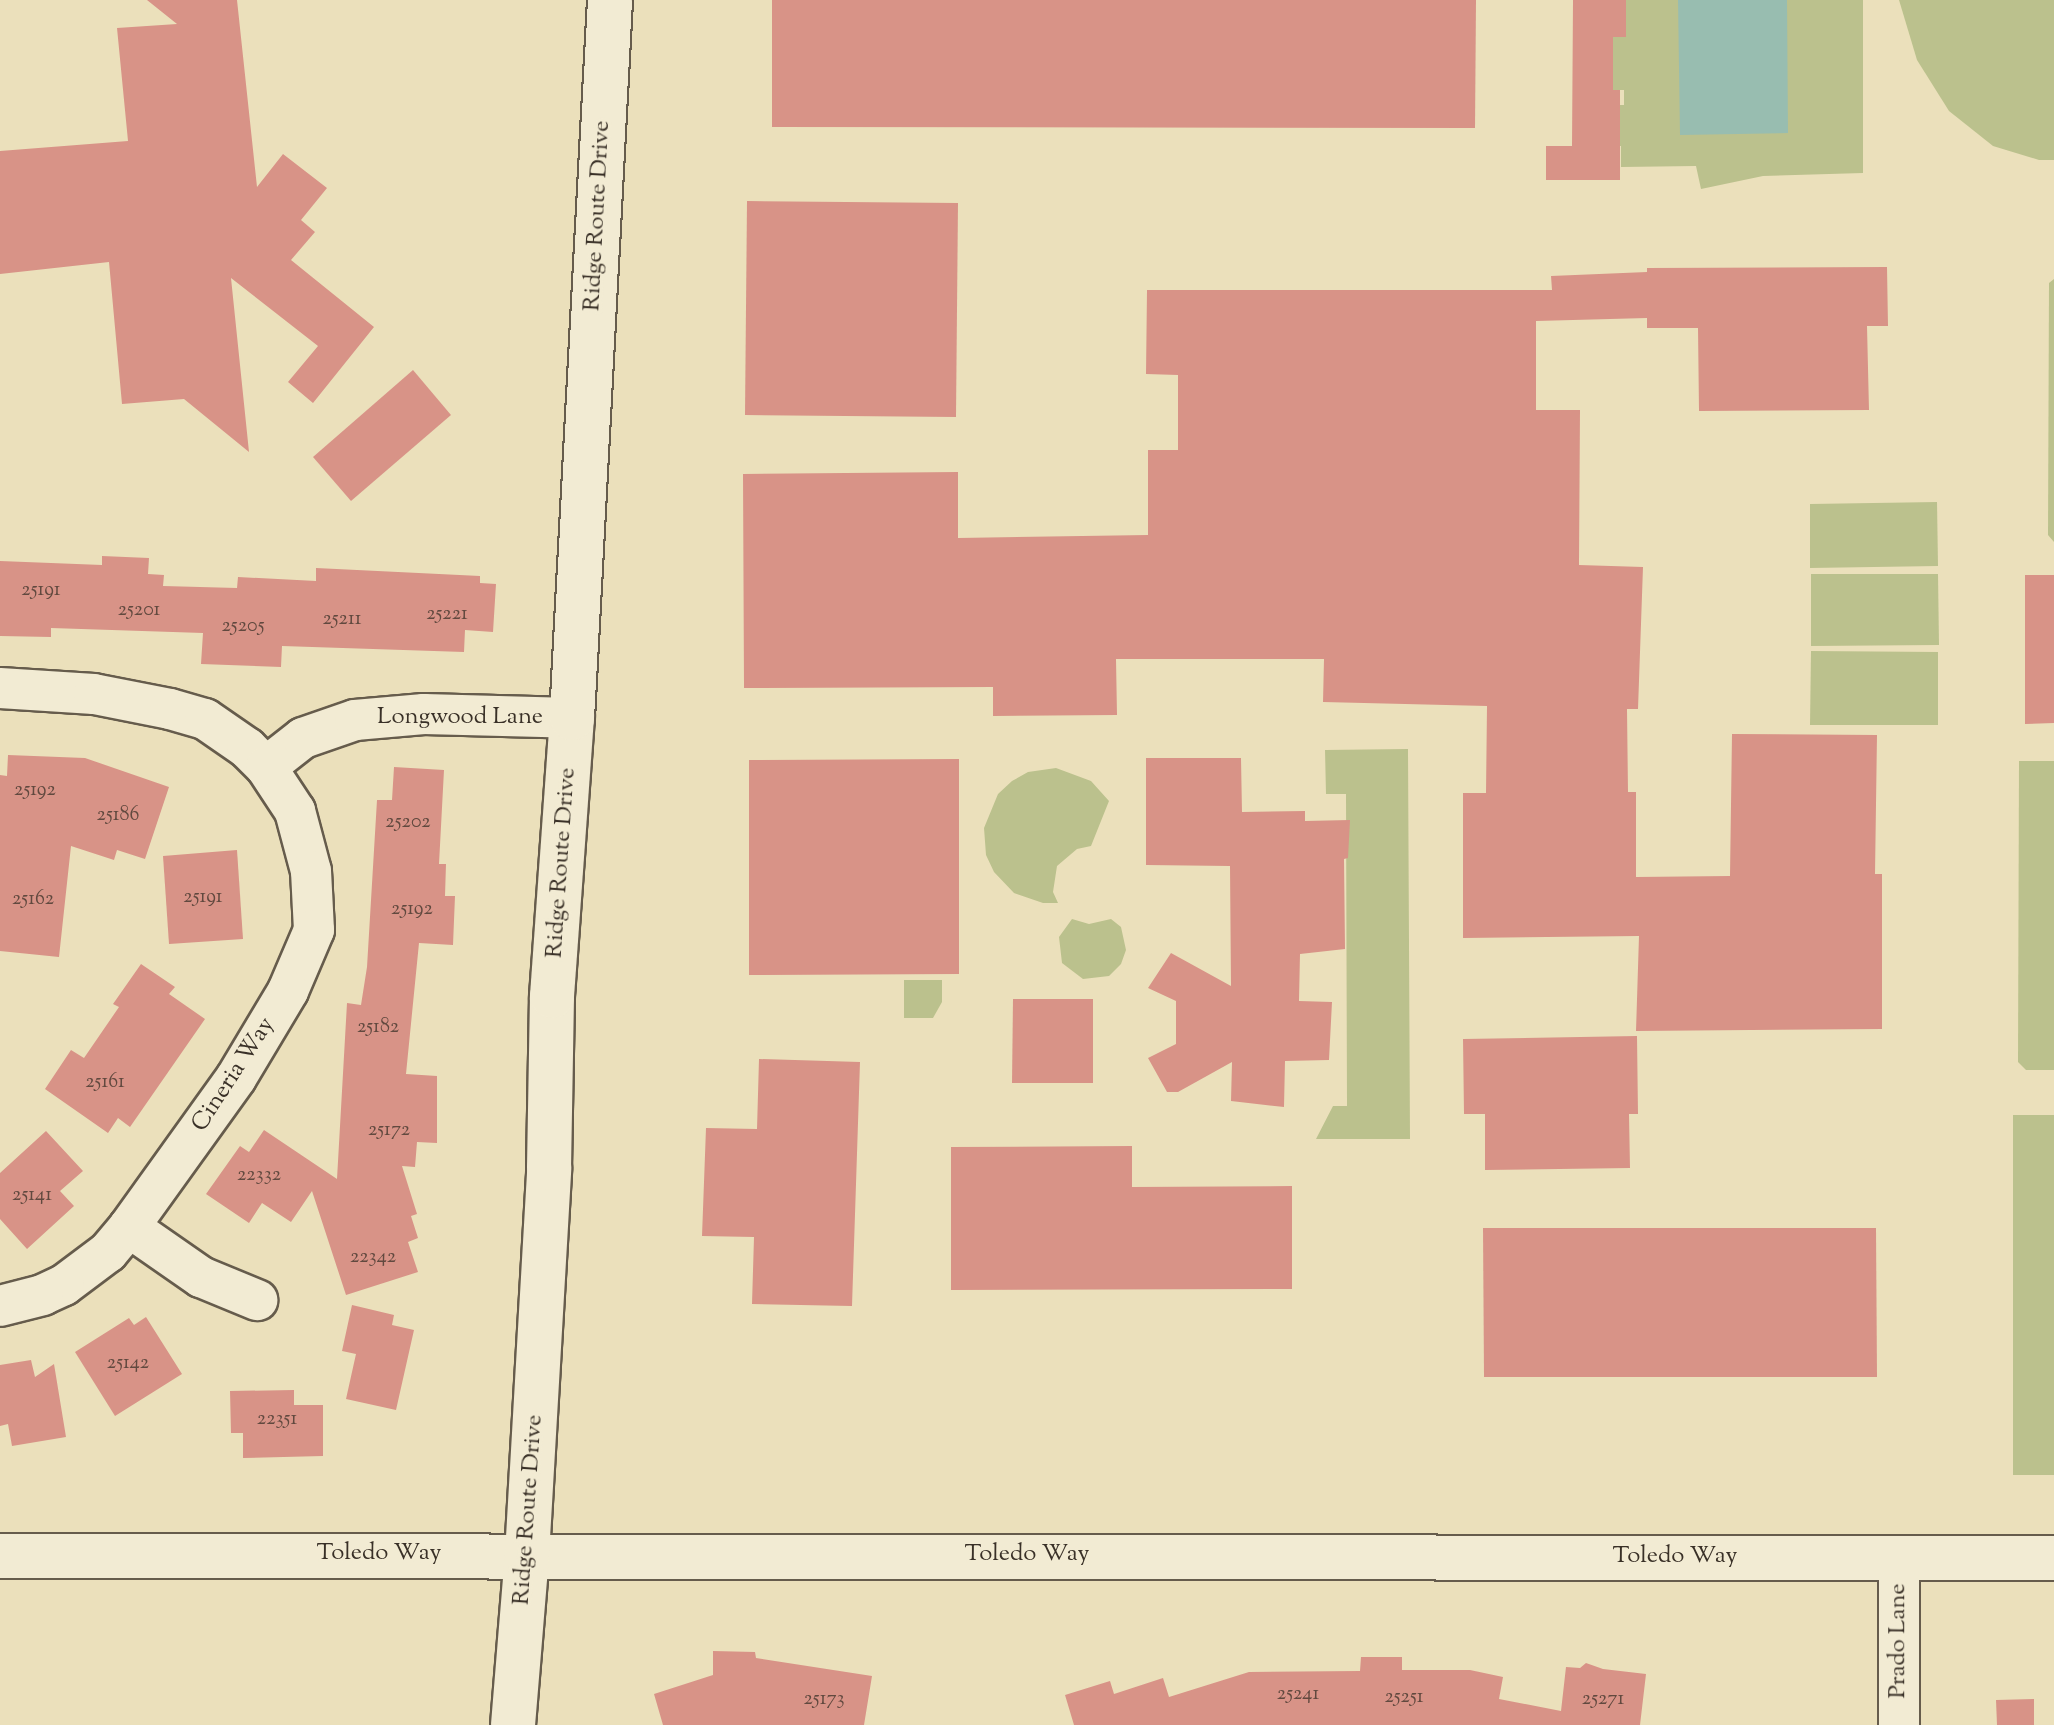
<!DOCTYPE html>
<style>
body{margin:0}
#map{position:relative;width:2054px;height:1725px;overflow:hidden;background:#ebe0bb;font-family:"Sorts Mill Goudy",serif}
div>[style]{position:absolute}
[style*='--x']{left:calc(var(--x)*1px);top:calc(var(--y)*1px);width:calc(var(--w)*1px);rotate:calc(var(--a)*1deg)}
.green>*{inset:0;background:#bbc18d}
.water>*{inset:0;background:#98bdb0}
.building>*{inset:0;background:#d89387}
.roads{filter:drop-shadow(2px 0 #665c4c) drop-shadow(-2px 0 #665c4c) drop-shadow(0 2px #665c4c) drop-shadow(0 -2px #665c4c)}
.minor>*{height:40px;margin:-20px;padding:0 20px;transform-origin:20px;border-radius:20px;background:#f2ebd3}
.secondary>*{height:44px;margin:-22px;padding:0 22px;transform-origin:22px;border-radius:22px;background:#f2ebd3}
span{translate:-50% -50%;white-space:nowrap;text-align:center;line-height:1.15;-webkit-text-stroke:7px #f2ebd3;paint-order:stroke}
.number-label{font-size:20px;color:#61493f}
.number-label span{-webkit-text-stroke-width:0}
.street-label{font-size:24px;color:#393027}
</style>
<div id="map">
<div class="green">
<i style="clip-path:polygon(1626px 0,1863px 0,1863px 173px,1763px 176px,1701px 189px,1696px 166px,1621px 167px,1621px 146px,1613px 146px,1613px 105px,1624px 105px,1624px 90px,1613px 90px,1613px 37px,1626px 37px)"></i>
<i style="clip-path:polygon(1899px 0,2054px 0,2054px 160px,2039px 160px,1993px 146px,1949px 111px,1917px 60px)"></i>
<i style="clip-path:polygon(2054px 279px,2054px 542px,2048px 535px,2049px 283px)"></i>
<i style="clip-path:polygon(1937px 502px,1938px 566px,1810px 568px,1810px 504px)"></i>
<i style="clip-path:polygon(1811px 574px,1938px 574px,1939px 645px,1811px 646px)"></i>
<i style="clip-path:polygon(1811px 651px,1938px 652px,1938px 725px,1810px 725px)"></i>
<i style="clip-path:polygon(1408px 749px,1410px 1139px,1316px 1139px,1333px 1106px,1347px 1106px,1346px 794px,1326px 794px,1325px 750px)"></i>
<i style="clip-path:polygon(2019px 761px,2054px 761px,2054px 1070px,2026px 1070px,2018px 1062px)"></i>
<i style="clip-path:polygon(1056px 768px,1091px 781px,1109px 801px,1091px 846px,1077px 849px,1057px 866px,1053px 892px,1058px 903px,1043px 903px,1014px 893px,994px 872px,986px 855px,984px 828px,998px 794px,1012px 781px,1028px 772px)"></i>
<i style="clip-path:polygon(1072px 919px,1089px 924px,1111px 919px,1121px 927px,1126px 950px,1121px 964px,1109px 976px,1083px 979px,1062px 963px,1059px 937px)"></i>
<i style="clip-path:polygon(904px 980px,942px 980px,942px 1002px,933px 1018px,904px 1018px)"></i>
<i style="clip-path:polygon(2013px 1115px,2054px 1115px,2054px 1475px,2013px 1475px)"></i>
</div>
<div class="water">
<i style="clip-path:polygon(1678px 0,1787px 0,1788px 133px,1680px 135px)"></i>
</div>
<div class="building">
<i style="clip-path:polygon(147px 0,237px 0,257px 187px,283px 154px,327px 188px,301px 220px,315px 232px,291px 260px,374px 327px,313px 403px,288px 382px,318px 346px,231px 278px,249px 452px,184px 399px,122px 404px,109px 262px,0 274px,0 151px,128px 141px,117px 28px,177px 24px)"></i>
<i style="clip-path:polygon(772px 0,1476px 0,1475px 128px,772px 127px)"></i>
<i style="clip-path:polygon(1573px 0,1626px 0,1626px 37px,1613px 37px,1613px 90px,1620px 90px,1620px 180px,1546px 180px,1546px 146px,1572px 146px)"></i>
<i style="clip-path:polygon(747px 201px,958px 203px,956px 417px,745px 415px)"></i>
<i style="clip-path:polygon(1887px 267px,1888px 326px,1867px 326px,1869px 410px,1699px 411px,1698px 328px,1647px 328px,1647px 318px,1536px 321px,1536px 410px,1580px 410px,1579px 565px,1643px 567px,1638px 709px,1627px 709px,1628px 792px,1636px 792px,1636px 877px,1730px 876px,1732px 734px,1877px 735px,1875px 874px,1882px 874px,1882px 1029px,1636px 1031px,1639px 936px,1463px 938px,1463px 793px,1486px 793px,1487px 706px,1323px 702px,1324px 659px,1116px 659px,1117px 715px,993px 716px,993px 687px,744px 688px,743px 474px,958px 472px,958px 538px,1148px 535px,1148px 450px,1178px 450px,1178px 375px,1146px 374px,1147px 290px,1552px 290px,1551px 276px,1647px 272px,1647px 268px)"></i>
<i style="clip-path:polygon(413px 370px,451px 415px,351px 501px,313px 457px)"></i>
<i style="clip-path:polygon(102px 556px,149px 558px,148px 574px,164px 575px,163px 586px,237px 588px,238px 577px,316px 581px,316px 568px,480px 576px,480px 583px,496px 584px,493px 632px,465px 630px,464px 652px,282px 646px,281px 667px,201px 664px,203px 633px,51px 628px,51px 637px,0 636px,0 561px,102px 565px)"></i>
<i style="clip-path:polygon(2025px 575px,2054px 575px,2054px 723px,2025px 724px)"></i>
<i style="clip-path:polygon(8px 755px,85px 758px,169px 787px,145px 859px,117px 850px,114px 860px,71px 846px,59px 957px,0 951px,0 775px,7px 776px)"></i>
<i style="clip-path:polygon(1146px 758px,1241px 758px,1242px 812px,1305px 811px,1305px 821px,1350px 820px,1348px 858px,1344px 859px,1345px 949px,1300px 954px,1299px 1001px,1332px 1002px,1329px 1060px,1285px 1061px,1284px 1107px,1231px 1101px,1232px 1062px,1178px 1092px,1167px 1092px,1148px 1058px,1176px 1044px,1176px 1001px,1148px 988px,1171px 953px,1231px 986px,1230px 866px,1146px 865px)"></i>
<i style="clip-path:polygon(959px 759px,959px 974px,749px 975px,749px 760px)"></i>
<i style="clip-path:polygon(394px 767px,444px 770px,439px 864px,446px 864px,445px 896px,455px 896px,453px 945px,419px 943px,406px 1074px,437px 1076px,437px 1143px,417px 1142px,415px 1167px,402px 1166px,417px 1214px,411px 1216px,418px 1238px,408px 1242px,418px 1272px,346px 1295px,312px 1191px,291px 1222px,262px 1203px,249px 1223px,206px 1194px,240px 1146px,249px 1152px,264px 1130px,337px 1179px,347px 1003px,361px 1005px,367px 967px,377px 800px,392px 800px)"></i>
<i style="clip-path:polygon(237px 850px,243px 939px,169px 944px,163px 856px)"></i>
<i style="clip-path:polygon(141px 964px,175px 987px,169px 994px,205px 1019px,130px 1127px,118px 1118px,108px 1133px,45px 1089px,71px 1050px,84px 1058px,119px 1007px,113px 1004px)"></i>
<i style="clip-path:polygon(1013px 999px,1093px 999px,1093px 1083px,1012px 1083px)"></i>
<i style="clip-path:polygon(1637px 1036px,1638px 1114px,1629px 1114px,1630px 1168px,1485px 1170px,1485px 1114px,1464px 1114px,1463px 1039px)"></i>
<i style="clip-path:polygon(759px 1059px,860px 1062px,852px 1306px,752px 1304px,754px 1237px,702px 1236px,706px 1128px,757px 1129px)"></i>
<i style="clip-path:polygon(46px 1131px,83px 1171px,60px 1191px,74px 1206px,27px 1249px,0 1219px,0 1173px)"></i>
<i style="clip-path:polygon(1132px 1146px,1132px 1187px,1292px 1186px,1292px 1289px,951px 1290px,951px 1147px)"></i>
<i style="clip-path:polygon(1483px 1228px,1876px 1228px,1877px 1377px,1484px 1377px)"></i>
<i style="clip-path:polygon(352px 1305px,394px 1315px,392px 1325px,414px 1330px,396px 1410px,346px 1399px,356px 1354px,342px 1351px)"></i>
<i style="clip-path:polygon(146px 1317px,182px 1374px,115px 1416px,75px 1352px,129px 1318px,134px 1325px)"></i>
<i style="clip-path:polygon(31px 1360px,35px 1377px,54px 1364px,66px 1437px,12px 1446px,8px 1424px,0 1426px,0 1365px)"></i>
<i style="clip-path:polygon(294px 1390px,294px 1405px,323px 1405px,323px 1456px,243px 1458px,243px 1433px,231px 1433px,230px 1391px)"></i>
<i style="clip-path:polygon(713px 1651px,755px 1652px,756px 1658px,872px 1676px,864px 1725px,663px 1725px,654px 1694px,713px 1675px)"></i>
<i style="clip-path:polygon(1361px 1657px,1402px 1657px,1402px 1670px,1470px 1670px,1503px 1677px,1499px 1699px,1561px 1711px,1566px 1667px,1580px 1668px,1586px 1663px,1603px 1669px,1646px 1674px,1640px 1725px,1074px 1725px,1065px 1695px,1110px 1681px,1114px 1694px,1163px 1678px,1169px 1697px,1249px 1672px,1360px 1671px)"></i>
<i style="clip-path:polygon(2034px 1699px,2034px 1725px,1997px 1725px,1996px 1700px)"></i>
</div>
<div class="roads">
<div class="minor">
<i style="--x:0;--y:688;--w:94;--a:3.7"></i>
<i style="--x:94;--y:694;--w:77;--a:11.2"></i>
<i style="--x:170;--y:709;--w:36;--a:16"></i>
<i style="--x:205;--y:719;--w:51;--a:34.6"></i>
<i style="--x:247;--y:748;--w:27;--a:45"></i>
<i style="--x:266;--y:767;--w:53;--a:56.6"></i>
<i style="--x:295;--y:811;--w:62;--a:75.1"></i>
<i style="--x:311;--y:871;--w:59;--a:87.1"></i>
<i style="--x:314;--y:930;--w:66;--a:113.1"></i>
<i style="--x:288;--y:991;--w:101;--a:120.9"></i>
<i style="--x:236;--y:1078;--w:183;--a:125.7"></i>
<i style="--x:129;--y:1227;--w:33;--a:130"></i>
<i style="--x:108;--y:1252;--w:55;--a:143.1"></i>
<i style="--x:64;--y:1285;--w:23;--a:155"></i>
<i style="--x:43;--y:1295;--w:44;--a:165.7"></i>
<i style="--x:266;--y:767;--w:47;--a:-38.1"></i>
<i style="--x:303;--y:738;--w:55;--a:-19.1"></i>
<i style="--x:355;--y:720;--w:69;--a:-5"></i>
<i style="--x:424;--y:714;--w:148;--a:1.5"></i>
<i style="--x:129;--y:1227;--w:88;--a:34.8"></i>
<i style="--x:201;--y:1277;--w:61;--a:22.3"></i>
<i style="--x:1899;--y:1557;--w:168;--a:90"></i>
</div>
<div class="secondary">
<i style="--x:0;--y:1556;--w:2054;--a:0.06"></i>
<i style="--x:513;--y:1725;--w:171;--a:-85.3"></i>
<i style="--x:527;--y:1555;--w:388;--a:-86.7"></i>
<i style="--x:549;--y:1168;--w:172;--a:-89"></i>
<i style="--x:552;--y:996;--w:279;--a:-85.9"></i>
<i style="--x:572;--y:718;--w:719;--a:-86.97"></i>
</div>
</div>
<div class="number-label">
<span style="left:41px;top:590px">25191</span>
<span style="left:139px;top:610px">25201</span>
<span style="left:447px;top:614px">25221</span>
<span style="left:342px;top:619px">25211</span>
<span style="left:243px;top:626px">25205</span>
<span style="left:35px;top:790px">25192</span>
<span style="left:118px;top:815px">25186</span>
<span style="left:408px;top:822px">25202</span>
<span style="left:203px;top:897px">25191</span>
<span style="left:33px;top:899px">25162</span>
<span style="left:412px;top:909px">25192</span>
<span style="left:378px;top:1027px">25182</span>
<span style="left:105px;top:1082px">25161</span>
<span style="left:389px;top:1130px">25172</span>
<span style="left:259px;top:1175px">22332</span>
<span style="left:32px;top:1195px">25141</span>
<span style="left:373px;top:1257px">22342</span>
<span style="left:128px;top:1363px">25142</span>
<span style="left:277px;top:1419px">22351</span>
<span style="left:1298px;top:1694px">25241</span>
<span style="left:1404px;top:1697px">25251</span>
<span style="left:824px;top:1699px">25173</span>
<span style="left:1603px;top:1699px">25271</span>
</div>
<div class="street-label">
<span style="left:598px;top:216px;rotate:-87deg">Ridge Route Drive</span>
<span style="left:460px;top:718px">Longwood Lane</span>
<span style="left:562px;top:863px;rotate:-86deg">Ridge Route Drive</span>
<span style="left:234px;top:1075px;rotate:-57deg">Cineria Way</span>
<span style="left:529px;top:1510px;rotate:-86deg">Ridge Route Drive</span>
<span style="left:379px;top:1554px">Toledo Way</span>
<span style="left:1027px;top:1555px">Toledo Way</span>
<span style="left:1675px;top:1557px">Toledo Way</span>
<span style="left:1899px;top:1641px;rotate:-90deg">Prado Lane</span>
</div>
</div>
